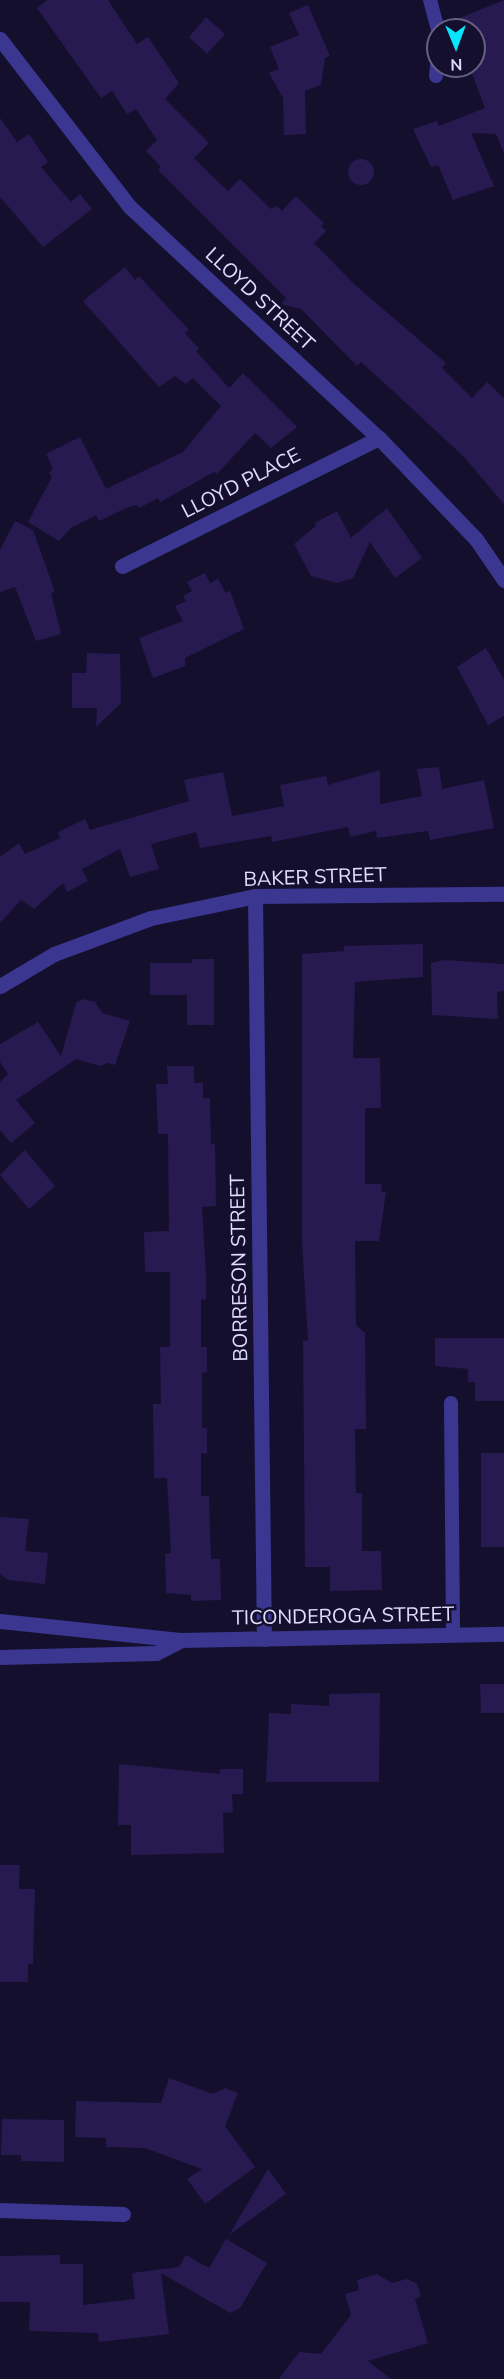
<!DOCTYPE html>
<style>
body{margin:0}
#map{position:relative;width:504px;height:2379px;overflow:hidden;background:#150f2e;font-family:"Nunito Sans",sans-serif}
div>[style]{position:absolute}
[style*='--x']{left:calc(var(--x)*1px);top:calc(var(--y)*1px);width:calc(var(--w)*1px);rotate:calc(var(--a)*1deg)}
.building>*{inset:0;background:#261a51}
.round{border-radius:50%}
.service>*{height:14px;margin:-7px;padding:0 7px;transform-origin:7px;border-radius:7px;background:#3b3791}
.minor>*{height:15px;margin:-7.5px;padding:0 7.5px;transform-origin:7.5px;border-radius:7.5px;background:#3b3791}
.tertiary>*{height:15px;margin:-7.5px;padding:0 7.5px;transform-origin:7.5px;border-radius:7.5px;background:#3b3791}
span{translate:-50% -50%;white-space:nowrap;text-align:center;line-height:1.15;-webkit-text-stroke:5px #150f2e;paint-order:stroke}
.street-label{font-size:20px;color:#e1ddff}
.north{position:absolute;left:426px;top:18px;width:60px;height:60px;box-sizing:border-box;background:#150f2e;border:2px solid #676182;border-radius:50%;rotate:179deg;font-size:16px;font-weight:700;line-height:24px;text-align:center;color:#e1ddff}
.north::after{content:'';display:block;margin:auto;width:21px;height:27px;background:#09e4ff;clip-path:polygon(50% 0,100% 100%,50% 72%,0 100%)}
</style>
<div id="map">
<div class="building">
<i style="clip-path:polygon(47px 0,108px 0,137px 44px,148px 37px,179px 83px,165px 99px,209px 143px,194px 158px,209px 173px,228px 191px,240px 179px,271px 209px,277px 206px,282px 211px,296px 196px,324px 223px,321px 226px,326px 231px,314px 243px,355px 285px,446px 363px,442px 368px,472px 398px,487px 382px,504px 399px,504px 504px,464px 457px,392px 390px,361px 362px,357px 366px,301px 309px,281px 304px,286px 298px,158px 170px,161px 167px,146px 151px,157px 140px,136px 109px,127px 114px,112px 91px,101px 98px,37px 8px)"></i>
<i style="clip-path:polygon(504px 0,504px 153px,496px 134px,471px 133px,494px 186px,453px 200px,438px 165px,431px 167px,413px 129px,437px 121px,439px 126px,485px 108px,469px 66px,474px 66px,474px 30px,453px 30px,450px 22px)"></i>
<i style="clip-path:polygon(308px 5px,330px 56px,325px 58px,321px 85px,305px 91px,306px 134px,284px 135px,283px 98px,269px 73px,279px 69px,270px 47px,299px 35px,289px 13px)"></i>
<i style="clip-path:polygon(206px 17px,225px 34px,207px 54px,189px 37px)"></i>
<i style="clip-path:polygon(0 118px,17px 142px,29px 134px,48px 162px,41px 167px,71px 202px,80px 194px,92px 209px,43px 247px,0 197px)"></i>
<i class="round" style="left:348px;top:159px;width:26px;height:26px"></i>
<i style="clip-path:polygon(125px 267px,135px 280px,139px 276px,189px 330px,185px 333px,199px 349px,196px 351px,229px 388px,243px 373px,297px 427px,271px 448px,255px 433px,217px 474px,214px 472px,160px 502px,158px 498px,139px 508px,137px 505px,126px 508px,99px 521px,96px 515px,71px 528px,59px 541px,28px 522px,52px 477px,49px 472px,53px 469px,46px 454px,80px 437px,106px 489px,183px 452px,221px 406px,193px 378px,186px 384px,175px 376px,159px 387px,83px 301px)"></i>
<i style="clip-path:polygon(387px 508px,422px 558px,395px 578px,370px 542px,353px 578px,337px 583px,311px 576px,294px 544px,316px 526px,315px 523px,337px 511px,351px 538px)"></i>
<i style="clip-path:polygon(15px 521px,33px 530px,55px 592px,51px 593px,61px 634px,36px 641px,15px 587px,0 592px,0 550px)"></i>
<i style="clip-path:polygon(205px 573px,210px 583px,218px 579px,226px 593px,230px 591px,244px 629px,185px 658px,185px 666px,153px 678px,139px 638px,183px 621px,175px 606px,186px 601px,183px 596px,192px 591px,187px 582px)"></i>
<i style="clip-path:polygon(486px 648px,504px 680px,504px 716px,488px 725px,457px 667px)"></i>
<i style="clip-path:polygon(87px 653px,120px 654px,121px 703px,96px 727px,97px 708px,72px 708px,72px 673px,86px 673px)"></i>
<i style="clip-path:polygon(439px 767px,442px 789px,484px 780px,494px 828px,430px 840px,428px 831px,377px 838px,376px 831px,350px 837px,348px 827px,272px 842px,271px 836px,200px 848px,196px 832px,151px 844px,159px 869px,130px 877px,120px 849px,82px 869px,88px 881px,67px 892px,63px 883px,34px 909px,21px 900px,0 923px,0 857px,19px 843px,25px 854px,60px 838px,58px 832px,85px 819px,90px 830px,189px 801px,184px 780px,223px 772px,232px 816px,284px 806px,280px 785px,326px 776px,328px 785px,380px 770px,380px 804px,422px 796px,417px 769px)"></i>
<i style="clip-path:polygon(423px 944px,423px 977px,355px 982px,353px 1058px,380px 1058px,381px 1108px,365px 1108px,365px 1184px,382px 1184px,381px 1192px,386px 1192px,379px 1241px,355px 1241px,356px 1325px,365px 1333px,366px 1429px,355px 1429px,356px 1493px,362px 1493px,362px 1551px,381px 1551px,382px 1590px,330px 1591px,330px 1567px,305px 1567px,303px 1340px,308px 1341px,302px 1242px,302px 954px,344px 951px,344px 946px)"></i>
<i style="clip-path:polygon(192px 959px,214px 959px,214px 1025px,187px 1025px,187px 995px,150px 995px,150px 963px,192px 963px)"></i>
<i style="clip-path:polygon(444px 960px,504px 964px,504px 991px,497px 992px,498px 1019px,432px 1015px,431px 963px)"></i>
<i style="clip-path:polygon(83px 999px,95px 1002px,102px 1013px,130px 1021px,115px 1065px,107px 1063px,100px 1066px,76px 1059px,16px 1100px,35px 1123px,11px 1143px,0 1130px,0 1082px,8px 1074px,0 1062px,0 1044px,38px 1022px,61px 1056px,76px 1003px)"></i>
<i style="clip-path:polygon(167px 1066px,194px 1066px,194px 1083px,203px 1083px,203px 1098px,210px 1098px,211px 1144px,215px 1144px,216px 1206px,202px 1207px,206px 1275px,206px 1300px,201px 1299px,201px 1347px,207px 1347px,207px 1372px,202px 1373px,202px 1428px,207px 1428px,207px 1454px,201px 1453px,201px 1496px,209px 1496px,211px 1559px,220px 1559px,221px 1600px,191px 1601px,191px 1595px,166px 1593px,165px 1554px,171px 1553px,167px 1478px,154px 1478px,153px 1404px,161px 1404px,160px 1347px,170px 1347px,170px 1272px,145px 1272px,144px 1232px,169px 1231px,168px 1134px,158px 1134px,156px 1084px,168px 1084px)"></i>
<i style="clip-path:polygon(25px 1150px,55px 1186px,29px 1209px,0 1175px)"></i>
<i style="clip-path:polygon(435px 1338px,504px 1338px,504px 1401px,475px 1401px,475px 1382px,468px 1382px,468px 1369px,435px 1366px)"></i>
<i style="clip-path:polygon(481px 1453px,504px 1453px,504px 1547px,481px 1547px)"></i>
<i style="clip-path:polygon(0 1517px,29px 1519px,25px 1551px,48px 1553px,45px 1584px,8px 1580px,0 1574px)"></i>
<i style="clip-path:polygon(480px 1684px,504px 1684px,504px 1713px,481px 1713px)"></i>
<i style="clip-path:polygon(380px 1693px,379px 1782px,266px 1782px,269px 1713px,291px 1714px,291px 1704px,329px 1706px,329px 1694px)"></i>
<i style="clip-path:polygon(119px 1764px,220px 1774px,220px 1769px,243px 1769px,243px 1794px,232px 1794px,233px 1812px,223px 1813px,224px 1853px,131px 1855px,131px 1825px,118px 1825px)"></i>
<i style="clip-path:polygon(0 1865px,20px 1865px,19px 1889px,35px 1889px,33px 1964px,28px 1964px,28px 1982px,0 1982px)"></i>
<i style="clip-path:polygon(169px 2078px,213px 2094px,225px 2088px,238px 2093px,225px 2126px,255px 2167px,205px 2204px,187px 2179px,202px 2169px,145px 2148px,106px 2147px,106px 2138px,75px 2137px,76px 2101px,161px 2103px)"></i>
<i style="clip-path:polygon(2px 2119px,64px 2120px,64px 2162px,21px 2161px,21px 2155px,1px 2155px)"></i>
<i style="clip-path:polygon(268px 2169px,286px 2194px,229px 2235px)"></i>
<i style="clip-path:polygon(226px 2239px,267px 2263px,240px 2308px,230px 2313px,161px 2273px,169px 2334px,99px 2342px,98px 2333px,29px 2331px,30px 2302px,0 2302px,0 2256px,60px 2255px,60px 2264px,83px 2264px,83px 2305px,135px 2299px,132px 2273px,179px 2267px,186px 2255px,209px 2268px)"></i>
<i style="clip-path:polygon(377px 2274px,392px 2283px,407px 2279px,417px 2284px,421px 2296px,415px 2299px,428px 2343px,368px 2361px,391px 2379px,279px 2379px,299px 2352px,321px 2354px,351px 2315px,345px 2294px,359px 2290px,357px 2280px)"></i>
</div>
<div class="service">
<i style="--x:430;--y:0;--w:31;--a:75"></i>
<i style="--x:436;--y:76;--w:18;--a:-84"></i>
<i style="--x:451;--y:1403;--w:232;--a:89.5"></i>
</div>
<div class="minor">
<i style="--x:0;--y:39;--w:212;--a:52.3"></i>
<i style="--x:130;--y:207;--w:340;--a:42.9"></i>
<i style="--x:379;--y:438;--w:140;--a:46.2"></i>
<i style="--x:476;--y:539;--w:50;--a:55.7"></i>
<i style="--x:122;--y:566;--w:287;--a:-26.5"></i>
<i style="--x:255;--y:896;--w:743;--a:89.31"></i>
<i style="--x:0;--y:2210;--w:123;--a:1.9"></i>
</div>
<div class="tertiary">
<i style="--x:0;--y:986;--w:63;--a:-30.7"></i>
<i style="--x:54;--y:954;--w:103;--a:-20.4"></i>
<i style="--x:151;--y:918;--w:106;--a:-11.9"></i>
<i style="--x:255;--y:896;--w:249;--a:-0.5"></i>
<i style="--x:0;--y:1621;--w:183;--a:6"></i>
<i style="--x:182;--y:1640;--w:322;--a:-1.1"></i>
<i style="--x:0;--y:1657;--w:156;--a:-1.5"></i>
<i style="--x:156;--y:1653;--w:29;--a:-27"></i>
</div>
<div class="street-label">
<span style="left:260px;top:299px;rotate:43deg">LLOYD STREET</span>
<span style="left:241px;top:483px;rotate:-27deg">LLOYD PLACE</span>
<span style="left:315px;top:877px;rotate:-2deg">BAKER STREET</span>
<span style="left:239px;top:1268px;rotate:-91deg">BORRESON STREET</span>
<span style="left:343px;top:1616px;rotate:-1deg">TICONDEROGA STREET</span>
</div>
<div class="north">N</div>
</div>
